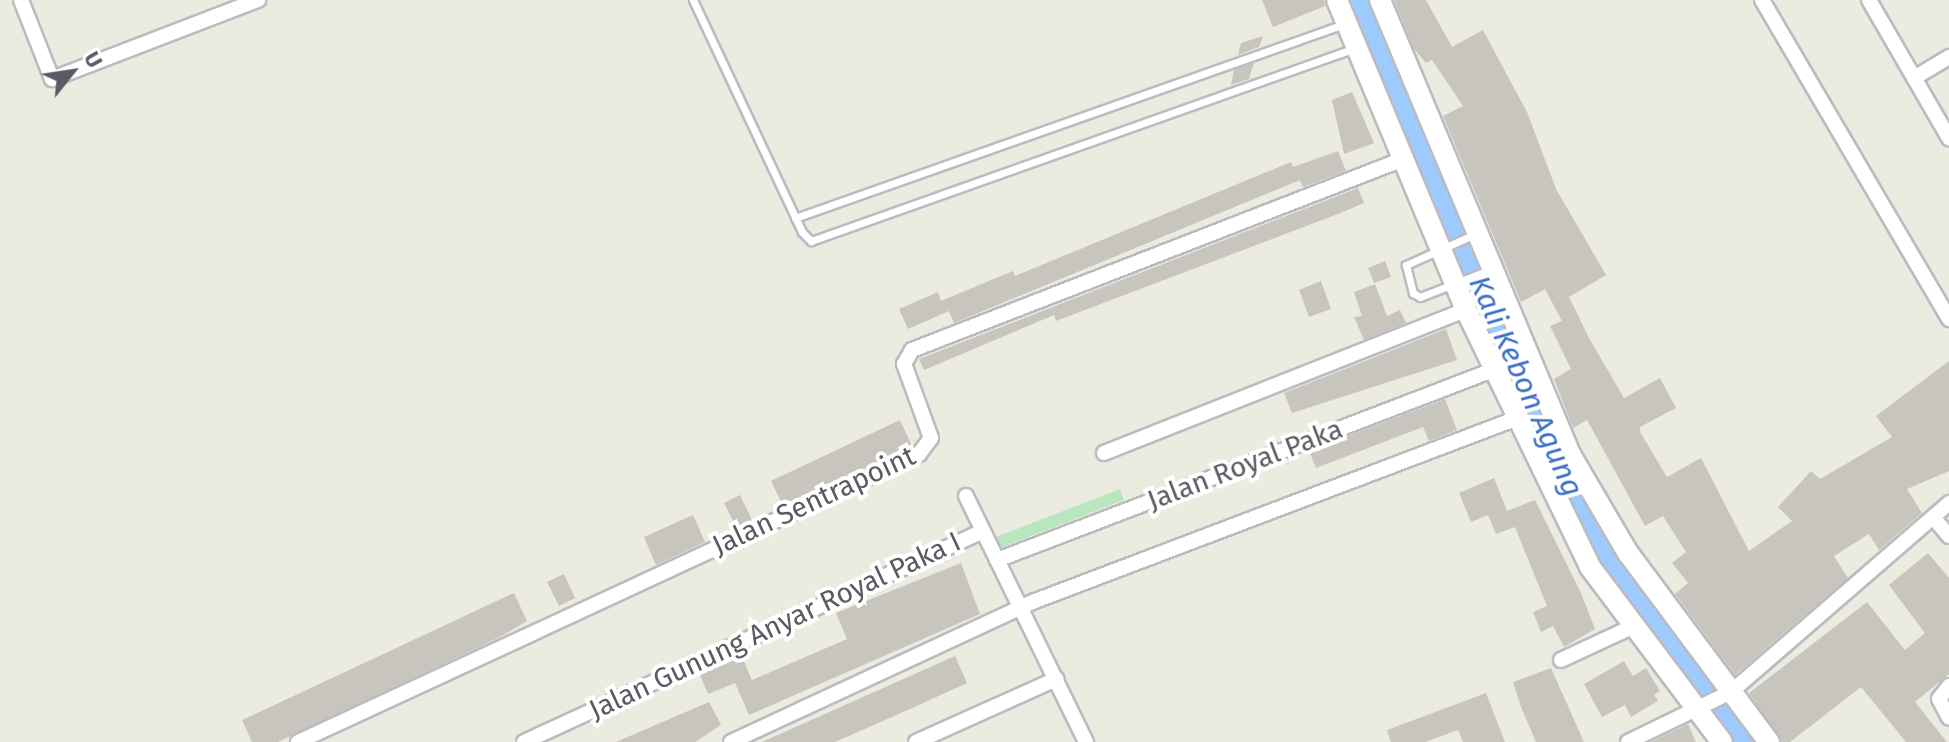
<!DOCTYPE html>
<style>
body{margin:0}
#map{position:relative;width:1949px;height:742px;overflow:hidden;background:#ecebdf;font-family:"Fira Sans",sans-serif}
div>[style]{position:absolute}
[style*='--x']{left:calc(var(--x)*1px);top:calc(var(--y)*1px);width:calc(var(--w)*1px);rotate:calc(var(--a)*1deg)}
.green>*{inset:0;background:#bae6bf}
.river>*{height:30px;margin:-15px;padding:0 15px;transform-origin:15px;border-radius:15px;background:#9dcaff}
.building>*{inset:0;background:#c7c5bd}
.roads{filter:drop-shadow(2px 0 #babcc2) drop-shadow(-2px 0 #babcc2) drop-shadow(0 2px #babcc2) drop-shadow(0 -2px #babcc2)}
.lane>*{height:7px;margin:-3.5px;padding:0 3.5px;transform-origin:3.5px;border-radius:3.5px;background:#fff}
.street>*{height:14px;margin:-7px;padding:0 7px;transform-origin:7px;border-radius:7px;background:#fff}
.secondary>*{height:20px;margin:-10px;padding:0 10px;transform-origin:10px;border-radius:10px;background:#fff}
span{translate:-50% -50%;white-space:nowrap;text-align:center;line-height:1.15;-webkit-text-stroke:8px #fff;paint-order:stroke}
.street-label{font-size:28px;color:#585b61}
.water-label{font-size:30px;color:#3c70c6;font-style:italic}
.north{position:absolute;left:32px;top:32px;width:80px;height:80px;-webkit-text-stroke:6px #fff;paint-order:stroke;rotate:60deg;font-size:22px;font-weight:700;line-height:32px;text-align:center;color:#585b61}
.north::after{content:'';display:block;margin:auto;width:28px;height:36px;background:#585b61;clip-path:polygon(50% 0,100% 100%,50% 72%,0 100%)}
</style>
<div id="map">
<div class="green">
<i style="clip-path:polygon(1120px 489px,1124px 500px,1000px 548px,996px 537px)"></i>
</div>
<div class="river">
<i style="--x:1360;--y:0;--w:485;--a:67.2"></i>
<i style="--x:1548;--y:447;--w:111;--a:61.3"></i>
<i style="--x:1601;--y:544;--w:246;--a:53.6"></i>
</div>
<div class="building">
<i style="clip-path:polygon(1262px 0,1324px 0,1325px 6px,1273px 27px)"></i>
<i style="clip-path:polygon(1394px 0,1426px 0,1452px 47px,1483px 30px,1527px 112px,1556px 189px,1606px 275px,1569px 297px,1589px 338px,1624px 398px,1660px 378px,1676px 408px,1640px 427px,1640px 432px,1667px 477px,1701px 458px,1749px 551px,1792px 521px,1778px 507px,1811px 471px,1820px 479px,1892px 437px,1876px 416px,1949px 361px,1949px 471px,1907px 489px,1922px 513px,1879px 550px,1869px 534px,1834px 556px,1848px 578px,1735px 675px,1675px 594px,1688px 583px,1672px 563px,1686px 552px,1663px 516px,1645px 526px,1587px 420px,1573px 428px,1554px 379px,1571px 369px,1550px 326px,1562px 321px,1545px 289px,1521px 302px,1443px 116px,1463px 106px,1432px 60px,1426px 63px,1414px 49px)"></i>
<i style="clip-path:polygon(1263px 36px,1259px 47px,1238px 55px,1241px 43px)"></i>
<i style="clip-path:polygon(1254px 63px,1249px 79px,1231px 85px,1234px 70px)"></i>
<i style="clip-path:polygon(1352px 92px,1374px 143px,1344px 154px,1332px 100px)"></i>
<i style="clip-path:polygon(1338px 151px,1346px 171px,1303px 187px,1300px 180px,954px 323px,949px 311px,908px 329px,899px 309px,938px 292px,941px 301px,1013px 271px,1015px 276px,1291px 162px,1293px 167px)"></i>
<i style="clip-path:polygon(1358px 188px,1364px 203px,1338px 214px,1056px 321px,1054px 315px,924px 370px,919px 359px)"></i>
<i style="clip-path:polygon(1385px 261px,1391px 277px,1374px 283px,1368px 268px)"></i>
<i style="clip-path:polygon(1321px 281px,1331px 309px,1309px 317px,1299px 290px)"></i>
<i style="clip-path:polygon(1375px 284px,1387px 316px,1400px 310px,1406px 323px,1364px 340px,1354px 317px,1362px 316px,1354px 292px)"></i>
<i style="clip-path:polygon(1446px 329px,1457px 360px,1292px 413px,1284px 393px)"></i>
<i style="clip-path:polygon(1445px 399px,1457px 430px,1429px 441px,1423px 427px,1316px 468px,1309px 451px)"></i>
<i style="clip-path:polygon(900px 420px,912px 446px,783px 506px,771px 481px)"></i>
<i style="clip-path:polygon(1494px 478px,1507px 511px,1535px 500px,1581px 593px,1595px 629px,1564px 647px,1553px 626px,1541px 632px,1533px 612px,1547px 606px,1515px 527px,1496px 534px,1488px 515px,1471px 522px,1459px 493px)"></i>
<i style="clip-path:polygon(740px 495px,752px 520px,736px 527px,724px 503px)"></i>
<i style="clip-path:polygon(693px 515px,705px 542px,656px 565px,644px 537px)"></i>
<i style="clip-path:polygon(1928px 553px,1949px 578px,1949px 674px,1915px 702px,1947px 742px,1906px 742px,1861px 687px,1790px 742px,1782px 742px,1749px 693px,1867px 602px,1905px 650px,1925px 633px,1889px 585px)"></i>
<i style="clip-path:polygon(961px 563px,980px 614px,749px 715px,735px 683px,708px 694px,700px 675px,742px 657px,752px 680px,847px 639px,836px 613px)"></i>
<i style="clip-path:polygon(564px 574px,575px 598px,559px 606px,547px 582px)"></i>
<i style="clip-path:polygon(514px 593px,527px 621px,498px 638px,278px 742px,252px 742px,242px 720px)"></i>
<i style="clip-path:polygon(955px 656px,967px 683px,910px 709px,835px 742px,762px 742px)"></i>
<i style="clip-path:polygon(1624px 661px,1633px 676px,1646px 668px,1660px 691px,1654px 695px,1658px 701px,1631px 717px,1625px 705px,1602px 717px,1584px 684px)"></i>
<i style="clip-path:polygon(1551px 668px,1584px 742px,1536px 742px,1521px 707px,1513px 682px)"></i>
<i style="clip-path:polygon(1486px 693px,1505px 742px,1463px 742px,1458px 730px,1425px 742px,1391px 742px,1387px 730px)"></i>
<i style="clip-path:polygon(709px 702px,721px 725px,695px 742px,616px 742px)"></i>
<i style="clip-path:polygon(1688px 724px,1696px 742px,1651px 742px)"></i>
</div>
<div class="roads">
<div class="lane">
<i style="--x:693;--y:0;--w:256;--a:64.8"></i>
<i style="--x:802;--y:232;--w:13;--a:45"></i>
<i style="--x:811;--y:241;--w:577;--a:-19.53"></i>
<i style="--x:795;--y:218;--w:582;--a:-19.46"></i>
<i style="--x:1475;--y:234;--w:76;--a:155.8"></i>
<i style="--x:1406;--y:265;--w:29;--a:76"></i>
<i style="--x:1413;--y:293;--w:8;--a:30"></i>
<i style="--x:1420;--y:297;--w:77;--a:-21.3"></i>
</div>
<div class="street">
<i style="--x:21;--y:0;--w:85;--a:68.6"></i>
<i style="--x:52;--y:79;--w:221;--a:-21"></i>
<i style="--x:1762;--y:0;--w:370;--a:59.6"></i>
<i style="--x:1869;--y:0;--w:160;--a:59.9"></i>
<i style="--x:1914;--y:78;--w:41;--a:-31"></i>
<i style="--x:1104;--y:453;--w:389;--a:-21.6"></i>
<i style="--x:966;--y:496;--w:274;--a:64"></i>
<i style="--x:1933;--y:517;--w:25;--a:50"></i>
<i style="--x:997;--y:560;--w:531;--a:-20.96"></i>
<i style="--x:1561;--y:660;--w:81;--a:-25"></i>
<i style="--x:1949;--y:686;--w:16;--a:128"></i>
<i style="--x:1939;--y:699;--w:21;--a:62"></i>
<i style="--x:298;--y:742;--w:685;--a:-24.88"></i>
<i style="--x:919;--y:454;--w:20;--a:-53"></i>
<i style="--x:931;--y:438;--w:79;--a:-110"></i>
<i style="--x:904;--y:364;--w:16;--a:-60"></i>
<i style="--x:912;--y:350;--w:530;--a:-21.24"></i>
<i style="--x:524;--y:742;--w:505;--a:-24.69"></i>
<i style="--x:731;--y:742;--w:335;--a:-24.9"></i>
<i style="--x:1035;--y:601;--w:513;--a:-20.77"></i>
<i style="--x:916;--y:742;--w:154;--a:-24.2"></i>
<i style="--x:1628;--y:742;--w:114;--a:-25.9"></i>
<i style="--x:1731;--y:692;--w:289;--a:-40.9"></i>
</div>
<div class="secondary">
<i style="--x:1337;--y:0;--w:336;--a:67.4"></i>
<i style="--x:1466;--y:310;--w:285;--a:64.2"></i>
<i style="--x:1590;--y:567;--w:219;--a:53"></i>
<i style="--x:1380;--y:0;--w:494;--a:67.3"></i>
<i style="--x:1571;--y:456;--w:113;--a:59.6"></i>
<i style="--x:1628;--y:553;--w:236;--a:53.3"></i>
</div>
</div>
<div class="street-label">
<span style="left:1245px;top:465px;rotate:-21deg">Jalan Royal Paka</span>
<span style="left:814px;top:501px;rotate:-25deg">Jalan Sentrapoint</span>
<span style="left:775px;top:626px;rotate:-25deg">Jalan Gunung Anyar Royal Paka I</span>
</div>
<div class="water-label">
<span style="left:1526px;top:386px;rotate:66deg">Kali Kebon Agung</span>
</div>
<div class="north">U</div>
</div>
